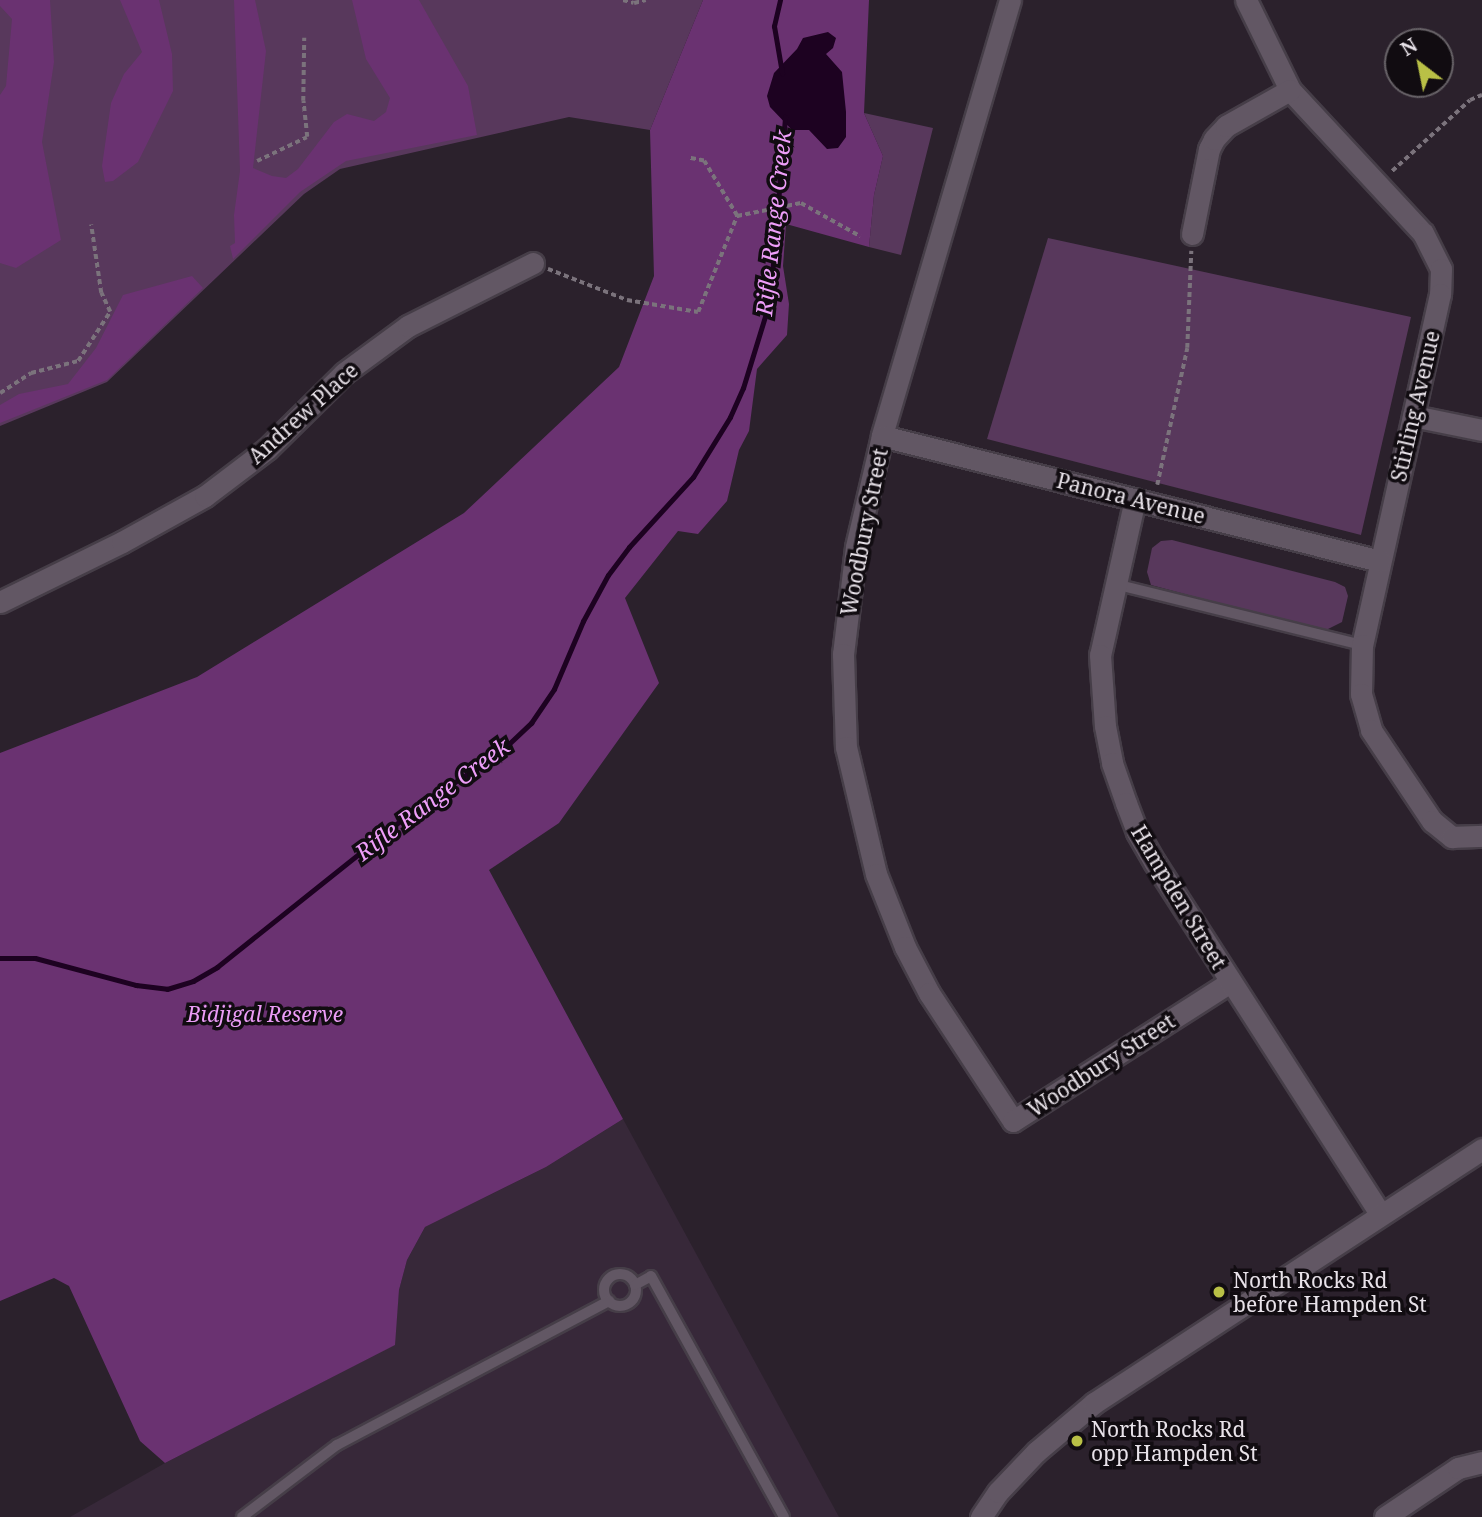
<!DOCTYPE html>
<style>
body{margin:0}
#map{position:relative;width:1482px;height:1517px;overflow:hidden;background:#2b212c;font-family:"Noto Serif",serif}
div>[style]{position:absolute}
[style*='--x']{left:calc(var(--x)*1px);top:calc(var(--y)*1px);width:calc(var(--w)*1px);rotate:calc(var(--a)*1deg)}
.built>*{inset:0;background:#372839}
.green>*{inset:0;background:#58385c}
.forest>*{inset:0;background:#6a3271}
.water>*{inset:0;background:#1d0221}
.stream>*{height:5px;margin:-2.5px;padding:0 2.5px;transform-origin:2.5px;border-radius:2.5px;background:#1d0221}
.path>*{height:3.5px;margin-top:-1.75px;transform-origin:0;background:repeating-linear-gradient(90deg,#7b737c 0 5px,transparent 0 8.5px)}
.roads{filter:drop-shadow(2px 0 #463e48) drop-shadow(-2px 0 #463e48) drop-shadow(0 2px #463e48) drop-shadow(0 -2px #463e48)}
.lane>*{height:10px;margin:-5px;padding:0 5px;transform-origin:5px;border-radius:5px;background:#625764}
.lane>.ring{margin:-5px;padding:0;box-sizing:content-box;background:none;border:10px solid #625764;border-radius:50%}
.street>*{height:21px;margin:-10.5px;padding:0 10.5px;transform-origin:10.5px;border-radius:10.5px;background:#625764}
.secondary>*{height:21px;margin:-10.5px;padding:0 10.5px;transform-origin:10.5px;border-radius:10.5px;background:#625764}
.dots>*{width:19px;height:19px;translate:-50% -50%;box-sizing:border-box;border:4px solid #110c11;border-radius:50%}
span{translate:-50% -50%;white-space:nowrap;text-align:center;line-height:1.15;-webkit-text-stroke:7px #110c11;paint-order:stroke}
.street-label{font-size:21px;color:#e8e2e9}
.park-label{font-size:21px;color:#eb9cf6;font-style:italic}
.poi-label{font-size:21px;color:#e8e2e9}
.left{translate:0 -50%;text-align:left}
.water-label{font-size:23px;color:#ee9ef9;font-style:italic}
.north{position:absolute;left:1384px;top:28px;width:70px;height:70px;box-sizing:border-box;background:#110c11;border:2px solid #676267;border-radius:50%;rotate:328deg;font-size:19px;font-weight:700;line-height:28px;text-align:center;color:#e8e2e9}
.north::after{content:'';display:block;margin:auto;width:24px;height:32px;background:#b9c046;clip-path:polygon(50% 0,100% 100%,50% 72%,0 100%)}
</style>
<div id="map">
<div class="built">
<i style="clip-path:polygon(623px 1119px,839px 1517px,70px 1517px,165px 1463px,394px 1345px,399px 1290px,407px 1260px,425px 1227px,546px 1167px)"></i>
</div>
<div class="green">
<i style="clip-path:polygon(0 0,703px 0,650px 130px,569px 117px,340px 169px,304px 194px,107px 382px,0 426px)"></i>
<i style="clip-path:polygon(864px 113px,933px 128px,901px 255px,869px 247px,874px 195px,883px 156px)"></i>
<i style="clip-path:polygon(1048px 238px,1411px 317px,1361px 535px,987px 439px)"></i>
<i style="clip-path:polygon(1172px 540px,1335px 582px,1345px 587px,1348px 596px,1342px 622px,1324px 631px,1151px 585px,1147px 572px,1152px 548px,1161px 541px)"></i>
</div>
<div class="forest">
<i style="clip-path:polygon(0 0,50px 0,54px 62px,42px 142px,61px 240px,16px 268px,0 263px,0 95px,6px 86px,12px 19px,0 6px)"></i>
<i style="clip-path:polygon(120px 0,159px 0,172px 54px,173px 91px,138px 162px,113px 181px,105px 182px,102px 166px,111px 103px,124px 74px,142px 52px)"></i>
<i style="clip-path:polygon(234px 0,255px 0,266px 51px,253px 168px,272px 176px,286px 178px,298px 169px,334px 122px,347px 114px,374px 121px,386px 112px,390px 98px,366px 59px,352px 0,419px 0,468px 86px,477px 135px,346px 161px,300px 192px,233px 259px,230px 246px,235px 243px,234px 215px,240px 171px)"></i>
<i style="clip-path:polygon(703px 0,869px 0,864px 113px,883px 156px,874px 195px,869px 247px,786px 224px,783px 266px,789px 304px,787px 335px,757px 369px,749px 431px,739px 450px,727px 501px,698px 534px,678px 531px,625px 598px,659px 683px,559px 823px,489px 870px,623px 1119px,546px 1167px,425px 1227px,407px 1260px,399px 1290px,395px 1345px,165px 1463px,140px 1441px,69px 1286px,54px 1278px,0 1301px,0 753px,197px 677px,464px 513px,619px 367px,654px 276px,650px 130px)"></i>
<i style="clip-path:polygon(192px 276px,203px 288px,107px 380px,0 423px,0 405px,19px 394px,68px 384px,96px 348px,123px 295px)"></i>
</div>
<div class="water">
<i style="clip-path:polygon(828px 32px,836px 38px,833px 48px,826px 54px,842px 72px,846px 112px,846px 137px,838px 148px,827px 149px,809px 130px,792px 130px,770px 107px,767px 96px,774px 73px,797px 49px,803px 38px)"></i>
</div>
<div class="stream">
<i style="--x:780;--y:0;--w:27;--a:103"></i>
<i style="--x:774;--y:26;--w:48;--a:80.3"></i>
<i style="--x:0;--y:958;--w:35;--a:0"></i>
<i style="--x:35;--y:958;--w:105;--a:15"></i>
<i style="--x:136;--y:985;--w:31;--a:7"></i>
<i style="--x:167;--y:989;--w:27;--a:-17"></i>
<i style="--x:193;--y:981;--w:28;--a:-30"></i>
<i style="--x:217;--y:967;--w:271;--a:-38.6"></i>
<i style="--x:429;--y:798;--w:78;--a:-31.8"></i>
<i style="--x:495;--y:757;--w:50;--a:-43.4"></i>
<i style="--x:531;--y:723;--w:41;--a:-55.9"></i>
<i style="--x:554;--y:689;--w:74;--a:-66.9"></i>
<i style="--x:583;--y:621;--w:52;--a:-61.5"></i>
<i style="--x:608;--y:575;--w:35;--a:-53"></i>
<i style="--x:629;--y:547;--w:95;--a:-47.6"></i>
<i style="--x:693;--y:477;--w:70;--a:-58.3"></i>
<i style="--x:730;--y:417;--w:32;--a:-66"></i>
<i style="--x:743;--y:388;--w:92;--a:-72.9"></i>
<i style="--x:770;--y:300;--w:184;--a:-85.3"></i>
</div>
<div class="path">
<i style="--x:623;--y:0;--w:11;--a:15"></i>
<i style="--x:634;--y:3;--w:12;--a:-14"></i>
<i style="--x:257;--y:161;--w:55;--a:-25.6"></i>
<i style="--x:307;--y:137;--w:36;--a:-96"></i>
<i style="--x:303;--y:101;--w:63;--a:-89.1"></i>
<i style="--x:1392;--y:171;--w:105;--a:-42.3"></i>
<i style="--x:1470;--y:100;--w:13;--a:-23"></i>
<i style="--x:737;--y:216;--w:65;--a:-11.5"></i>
<i style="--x:801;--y:203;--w:68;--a:29.2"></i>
<i style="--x:548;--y:269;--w:85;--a:21.4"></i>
<i style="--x:627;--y:300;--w:72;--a:9.6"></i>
<i style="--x:698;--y:312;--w:104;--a:-67.9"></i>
<i style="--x:737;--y:216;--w:64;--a:-121"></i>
<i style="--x:704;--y:161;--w:16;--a:-169"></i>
<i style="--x:0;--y:393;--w:37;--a:-33"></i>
<i style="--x:31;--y:373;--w:49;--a:-14.3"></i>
<i style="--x:78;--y:361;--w:59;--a:-56.9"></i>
<i style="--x:110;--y:312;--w:21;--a:-115"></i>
<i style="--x:101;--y:293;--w:69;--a:-98.4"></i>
<i style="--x:1157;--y:485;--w:140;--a:-77.6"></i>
<i style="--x:1187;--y:348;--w:97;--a:-87.6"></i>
</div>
<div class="roads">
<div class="lane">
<i style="--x:1115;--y:584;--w:254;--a:13.9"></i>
<i class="ring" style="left:604px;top:1274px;width:22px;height:22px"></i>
<i style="--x:635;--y:1285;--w:18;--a:-29"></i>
<i style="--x:651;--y:1276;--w:275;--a:61.1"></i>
<i style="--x:242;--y:1517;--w:119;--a:-37.2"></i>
<i style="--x:337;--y:1445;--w:308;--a:-27.9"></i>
</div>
<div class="street">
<i style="--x:1010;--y:0;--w:454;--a:106.4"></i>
<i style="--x:882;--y:436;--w:114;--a:103.2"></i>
<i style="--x:856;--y:547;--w:108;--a:96.9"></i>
<i style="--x:843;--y:654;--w:93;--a:88.2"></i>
<i style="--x:846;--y:747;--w:130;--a:76.7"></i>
<i style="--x:876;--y:874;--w:79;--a:68.3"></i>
<i style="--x:905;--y:947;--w:52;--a:62.4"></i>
<i style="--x:929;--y:993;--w:153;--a:56.7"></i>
<i style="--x:1013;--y:1121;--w:258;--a:-32.6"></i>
<i style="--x:1246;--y:0;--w:100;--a:63.9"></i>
<i style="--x:1290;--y:90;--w:195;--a:47.1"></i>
<i style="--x:1423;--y:233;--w:40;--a:63.4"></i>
<i style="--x:1441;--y:269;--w:25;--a:92"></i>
<i style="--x:1440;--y:294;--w:360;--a:102.5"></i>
<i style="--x:1362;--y:645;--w:49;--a:91.2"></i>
<i style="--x:1361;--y:694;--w:37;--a:74"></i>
<i style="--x:1371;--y:730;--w:110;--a:56.2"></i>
<i style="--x:1432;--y:821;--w:26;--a:39"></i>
<i style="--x:1452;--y:837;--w:30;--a:-2"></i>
<i style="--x:1192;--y:234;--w:87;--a:-78.7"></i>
<i style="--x:1209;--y:149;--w:11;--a:-63"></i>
<i style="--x:1214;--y:139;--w:18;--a:-47"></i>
<i style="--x:1226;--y:126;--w:73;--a:-29.4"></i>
<i style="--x:1413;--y:416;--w:70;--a:11.5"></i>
<i style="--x:882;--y:436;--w:513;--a:14.09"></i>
<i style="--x:1135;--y:499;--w:160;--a:102.6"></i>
<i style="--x:1100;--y:655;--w:71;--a:86"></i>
<i style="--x:1105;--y:726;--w:38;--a:79"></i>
<i style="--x:1112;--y:763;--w:42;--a:70.7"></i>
<i style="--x:1126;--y:803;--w:31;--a:69"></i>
<i style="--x:1137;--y:832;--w:36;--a:60"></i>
<i style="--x:1155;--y:863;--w:417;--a:57.3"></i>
<i style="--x:0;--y:602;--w:136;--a:-26.2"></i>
<i style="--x:122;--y:542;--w:95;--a:-29"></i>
<i style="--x:205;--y:496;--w:78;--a:-37.2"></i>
<i style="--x:267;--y:449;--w:108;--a:-44.6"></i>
<i style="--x:344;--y:373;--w:79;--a:-36.3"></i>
<i style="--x:408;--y:326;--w:140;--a:-26.7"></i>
<i style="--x:1385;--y:1517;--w:88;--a:-33.9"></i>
<i style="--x:1458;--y:1468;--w:25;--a:-14"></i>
</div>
<div class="secondary">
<i style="--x:981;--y:1517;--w:30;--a:-56"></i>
<i style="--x:998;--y:1492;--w:55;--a:-46.5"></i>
<i style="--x:1036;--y:1452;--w:76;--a:-40.2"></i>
<i style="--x:1094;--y:1403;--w:464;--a:-33.2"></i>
</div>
</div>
<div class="dots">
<i style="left:1219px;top:1292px;background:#b9c046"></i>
<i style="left:1077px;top:1441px;background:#b9c046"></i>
</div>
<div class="street-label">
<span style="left:1415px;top:406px;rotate:-77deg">Stirling Avenue</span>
<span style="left:303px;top:413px;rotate:-42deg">Andrew Place</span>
<span style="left:1131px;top:498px;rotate:14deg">Panora Avenue</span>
<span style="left:864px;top:532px;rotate:-79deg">Woodbury Street</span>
<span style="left:1179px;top:897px;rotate:59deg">Hampden Street</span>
<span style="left:1101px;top:1065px;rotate:-33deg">Woodbury Street</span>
</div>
<div class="park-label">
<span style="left:265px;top:1014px">Bidjigal Reserve</span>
</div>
<div class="poi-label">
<span class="left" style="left:1233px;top:1292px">North Rocks Rd<br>before Hampden St</span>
<span class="left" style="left:1091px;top:1441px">North Rocks Rd<br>opp Hampden St</span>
</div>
<div class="water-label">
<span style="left:773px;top:223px;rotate:-84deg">Rifle Range Creek</span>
<span style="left:432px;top:799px;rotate:-37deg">Rifle Range Creek</span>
</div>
<div class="north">N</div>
</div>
